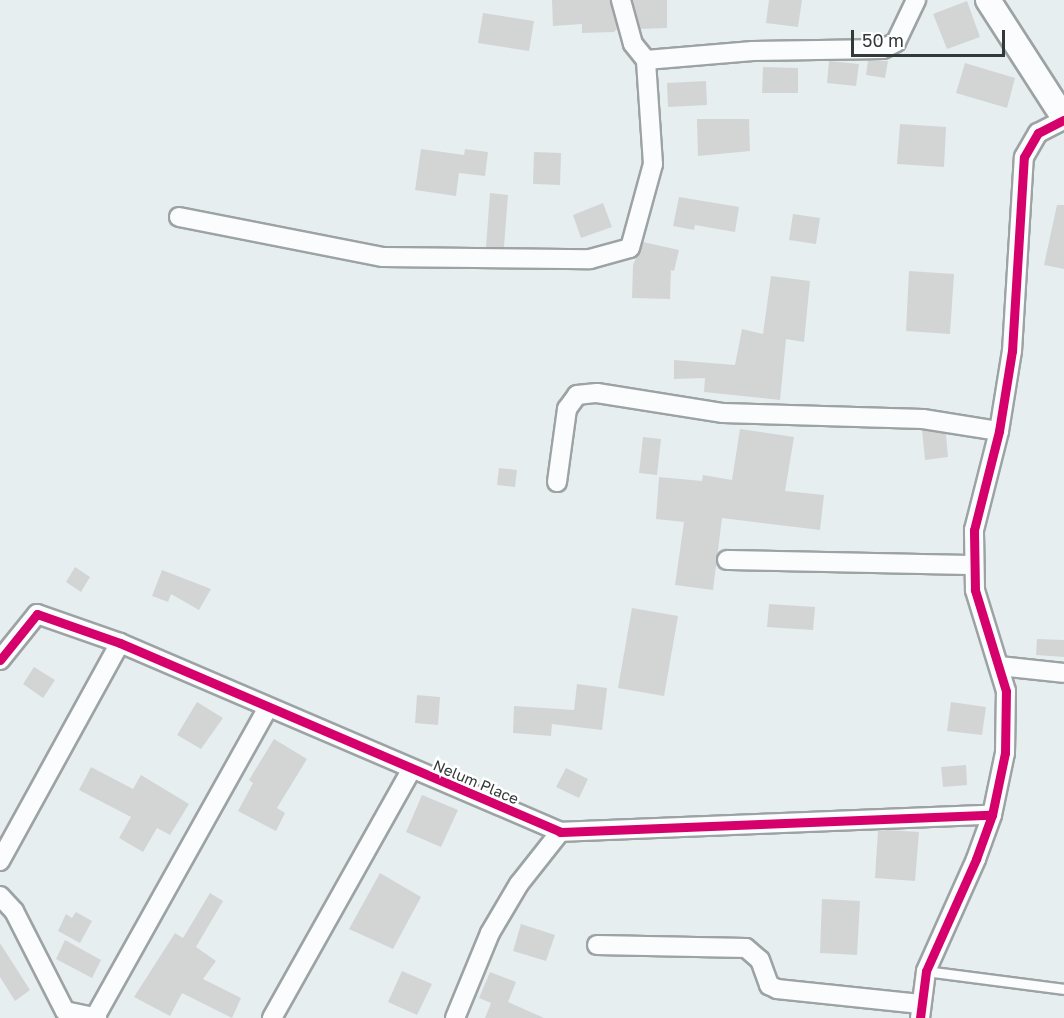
<!DOCTYPE html>
<style>
body{margin:0}
#map{position:relative;width:1064px;height:1018px;overflow:hidden;background:#e7eef0;font-family:"Golos Text",sans-serif}
div>[style]{position:absolute}
[style*='--x']{left:calc(var(--x)*1px);top:calc(var(--y)*1px);width:calc(var(--w)*1px);rotate:calc(var(--a)*1deg)}
.building>*{inset:0;background:#d3d5d5}
.roads{filter:drop-shadow(2px 0 #9da3a4) drop-shadow(-2px 0 #9da3a4) drop-shadow(0 2px #9da3a4) drop-shadow(0 -2px #9da3a4)}
.service>*{height:9px;margin:-4.5px;padding:0 4.5px;transform-origin:4.5px;border-radius:4.5px;background:#fbfcfd}
.minor>*{height:18px;margin:-9px;padding:0 9px;transform-origin:9px;border-radius:9px;background:#fbfcfd}
.secondary>*{height:24px;margin:-12px;padding:0 12px;transform-origin:12px;border-radius:12px;background:#fbfcfd}
.cycleway>*{height:9px;margin:-4.5px;padding:0 4.5px;transform-origin:4.5px;border-radius:4.5px;background:#d6006c}
span{translate:-50% -50%;white-space:nowrap;text-align:center;line-height:1.15;-webkit-text-stroke:5px #fff;paint-order:stroke}
.street-label{font-size:15px;color:#333839}
.scale{position:absolute;left:851px;top:30px;width:154px;height:27px;box-sizing:border-box;border:3px solid #333839;border-top:0;padding-left:8px;font-size:18px;line-height:21px;white-space:nowrap;color:#333839;-webkit-text-stroke:4px #fff;paint-order:stroke}
</style>
<div id="map">
<div class="building">
<i style="clip-path:polygon(552px 0,610px 0,617px 29px,614px 32px,582px 33px,582px 24px,553px 26px)"></i>
<i style="clip-path:polygon(633px 0,667px 0,667px 28px,640px 29px)"></i>
<i style="clip-path:polygon(769px 0,802px 0,798px 27px,766px 23px)"></i>
<i style="clip-path:polygon(967px 1px,980px 37px,947px 49px,933px 14px)"></i>
<i style="clip-path:polygon(483px 13px,534px 21px,529px 51px,478px 43px)"></i>
<i style="clip-path:polygon(868px 60px,888px 61px,885px 78px,866px 75px)"></i>
<i style="clip-path:polygon(829px 61px,859px 64px,856px 86px,827px 83px)"></i>
<i style="clip-path:polygon(965px 63px,1015px 78px,1007px 108px,956px 93px)"></i>
<i style="clip-path:polygon(763px 67px,798px 68px,798px 93px,762px 93px)"></i>
<i style="clip-path:polygon(706px 81px,707px 105px,668px 107px,667px 83px)"></i>
<i style="clip-path:polygon(697px 119px,749px 119px,750px 151px,698px 156px)"></i>
<i style="clip-path:polygon(900px 124px,946px 127px,944px 167px,897px 164px)"></i>
<i style="clip-path:polygon(421px 149px,464px 155px,465px 149px,488px 152px,485px 176px,459px 173px,456px 196px,415px 190px)"></i>
<i style="clip-path:polygon(534px 152px,561px 153px,560px 185px,533px 184px)"></i>
<i style="clip-path:polygon(490px 193px,508px 195px,504px 247px,486px 247px)"></i>
<i style="clip-path:polygon(679px 197px,739px 207px,735px 232px,695px 225px,694px 230px,673px 226px)"></i>
<i style="clip-path:polygon(603px 203px,612px 227px,581px 238px,573px 215px)"></i>
<i style="clip-path:polygon(1057px 205px,1064px 205px,1064px 269px,1044px 265px)"></i>
<i style="clip-path:polygon(793px 214px,820px 218px,816px 244px,789px 240px)"></i>
<i style="clip-path:polygon(643px 242px,679px 250px,674px 271px,671px 270px,670px 299px,632px 298px,633px 265px)"></i>
<i style="clip-path:polygon(909px 271px,954px 274px,950px 334px,906px 331px)"></i>
<i style="clip-path:polygon(771px 276px,810px 281px,804px 342px,786px 339px,780px 400px,704px 392px,705px 378px,674px 379px,674px 360px,735px 365px,742px 329px,763px 334px)"></i>
<i style="clip-path:polygon(740px 429px,794px 437px,785px 491px,824px 495px,820px 530px,722px 518px,713px 590px,675px 585px,684px 522px,656px 519px,659px 477px,702px 481px,703px 475px,732px 480px)"></i>
<i style="clip-path:polygon(922px 430px,946px 434px,948px 457px,925px 460px)"></i>
<i style="clip-path:polygon(643px 437px,661px 439px,657px 475px,639px 473px)"></i>
<i style="clip-path:polygon(499px 468px,517px 470px,515px 487px,497px 485px)"></i>
<i style="clip-path:polygon(75px 567px,90px 577px,81px 592px,66px 582px)"></i>
<i style="clip-path:polygon(162px 570px,211px 589px,199px 610px,171px 594px,168px 602px,152px 596px)"></i>
<i style="clip-path:polygon(769px 604px,815px 607px,813px 630px,767px 627px)"></i>
<i style="clip-path:polygon(632px 608px,678px 616px,664px 696px,618px 688px)"></i>
<i style="clip-path:polygon(1037px 639px,1064px 640px,1064px 657px,1036px 655px)"></i>
<i style="clip-path:polygon(34px 667px,55px 680px,43px 698px,23px 684px)"></i>
<i style="clip-path:polygon(577px 684px,607px 688px,602px 730px,552px 724px,551px 736px,513px 733px,514px 706px,574px 710px)"></i>
<i style="clip-path:polygon(417px 695px,440px 697px,438px 725px,415px 723px)"></i>
<i style="clip-path:polygon(197px 702px,223px 718px,201px 749px,177px 735px)"></i>
<i style="clip-path:polygon(951px 702px,986px 707px,982px 735px,947px 731px)"></i>
<i style="clip-path:polygon(274px 739px,307px 759px,277px 808px,285px 813px,276px 831px,238px 811px,253px 783px,249px 780px)"></i>
<i style="clip-path:polygon(966px 765px,967px 785px,943px 787px,941px 767px)"></i>
<i style="clip-path:polygon(91px 767px,133px 789px,141px 775px,189px 804px,170px 835px,157px 828px,143px 852px,119px 838px,131px 817px,79px 790px)"></i>
<i style="clip-path:polygon(566px 768px,588px 779px,579px 798px,556px 787px)"></i>
<i style="clip-path:polygon(422px 795px,458px 810px,441px 847px,406px 832px)"></i>
<i style="clip-path:polygon(888px 830px,919px 832px,915px 881px,875px 878px,878px 831px)"></i>
<i style="clip-path:polygon(380px 873px,421px 897px,393px 949px,349px 929px)"></i>
<i style="clip-path:polygon(210px 893px,223px 901px,196px 947px,216px 961px,203px 979px,241px 998px,232px 1018px,182px 993px,170px 1016px,134px 997px,175px 933px,183px 938px)"></i>
<i style="clip-path:polygon(822px 899px,860px 901px,857px 955px,820px 953px)"></i>
<i style="clip-path:polygon(76px 912px,92px 921px,80px 943px,58px 931px,66px 914px,72px 918px)"></i>
<i style="clip-path:polygon(521px 924px,555px 935px,546px 961px,513px 951px)"></i>
<i style="clip-path:polygon(65px 940px,101px 960px,92px 978px,56px 959px)"></i>
<i style="clip-path:polygon(0 943px,30px 990px,15px 1001px,0 977px)"></i>
<i style="clip-path:polygon(402px 971px,432px 984px,417px 1015px,388px 1002px)"></i>
<i style="clip-path:polygon(490px 972px,516px 982px,508px 1002px,544px 1018px,485px 1018px,491px 1003px,479px 998px)"></i>
</div>
<div class="roads">
<div class="service">
<i style="--x:926;--y:971;--w:139;--a:7.4"></i>
</div>
<div class="minor">
<i style="--x:646;--y:60;--w:107;--a:-4.8"></i>
<i style="--x:753;--y:51;--w:130;--a:-0.9"></i>
<i style="--x:883;--y:49;--w:15;--a:-28"></i>
<i style="--x:896;--y:42;--w:47;--a:-64.5"></i>
<i style="--x:179;--y:217;--w:208;--a:11.1"></i>
<i style="--x:383;--y:257;--w:207;--a:0.6"></i>
<i style="--x:590;--y:259;--w:41;--a:-15.4"></i>
<i style="--x:630;--y:248;--w:87;--a:-74.7"></i>
<i style="--x:653;--y:164;--w:104;--a:-93.9"></i>
<i style="--x:646;--y:60;--w:21;--a:-129"></i>
<i style="--x:633;--y:44;--w:46;--a:-105.3"></i>
<i style="--x:557;--y:482;--w:74;--a:-82.2"></i>
<i style="--x:567;--y:409;--w:17;--a:-54"></i>
<i style="--x:577;--y:395;--w:20;--a:-6"></i>
<i style="--x:597;--y:393;--w:128;--a:9"></i>
<i style="--x:723;--y:413;--w:200;--a:1.7"></i>
<i style="--x:923;--y:419;--w:77;--a:9"></i>
<i style="--x:727;--y:560;--w:245;--a:1.2"></i>
<i style="--x:0;--y:660;--w:59;--a:-51.2"></i>
<i style="--x:37;--y:614;--w:88;--a:19.3"></i>
<i style="--x:120;--y:643;--w:479;--a:23.2"></i>
<i style="--x:560;--y:832;--w:432;--a:-2.3"></i>
<i style="--x:999;--y:666;--w:65;--a:6.1"></i>
<i style="--x:0;--y:861;--w:249;--a:-61.2"></i>
<i style="--x:0;--y:896;--w:21;--a:47"></i>
<i style="--x:14;--y:911;--w:112;--a:63"></i>
<i style="--x:65;--y:1011;--w:33;--a:12"></i>
<i style="--x:597;--y:945;--w:149;--a:1.2"></i>
<i style="--x:746;--y:948;--w:18;--a:41"></i>
<i style="--x:760;--y:960;--w:27;--a:70"></i>
<i style="--x:769;--y:985;--w:9;--a:27"></i>
<i style="--x:777;--y:989;--w:144;--a:6"></i>
<i style="--x:95;--y:1017;--w:354;--a:-60.8"></i>
<i style="--x:272;--y:1018;--w:284;--a:-60.7"></i>
<i style="--x:455;--y:1018;--w:92;--a:-67.6"></i>
<i style="--x:490;--y:933;--w:57;--a:-59.4"></i>
<i style="--x:519;--y:884;--w:66;--a:-51.7"></i>
<i style="--x:920;--y:1018;--w:47;--a:-82.7"></i>
<i style="--x:926;--y:971;--w:123;--a:-65.9"></i>
<i style="--x:976;--y:859;--w:47;--a:-70"></i>
<i style="--x:992;--y:815;--w:63;--a:-78.2"></i>
<i style="--x:1005;--y:753;--w:62;--a:-89.1"></i>
<i style="--x:1006;--y:691;--w:106;--a:-107.1"></i>
<i style="--x:975;--y:590;--w:60;--a:-91"></i>
<i style="--x:974;--y:530;--w:102;--a:-75.8"></i>
<i style="--x:999;--y:431;--w:81;--a:-80.8"></i>
<i style="--x:1012;--y:351;--w:194;--a:-86.5"></i>
<i style="--x:1024;--y:157;--w:28;--a:-60"></i>
<i style="--x:1038;--y:133;--w:29;--a:-27"></i>
</div>
<div class="secondary">
<i style="--x:988;--y:0;--w:140;--a:57.2"></i>
</div>
</div>
<div class="cycleway">
<i style="--x:0;--y:660;--w:59;--a:-51.2"></i>
<i style="--x:37;--y:614;--w:88;--a:19.3"></i>
<i style="--x:120;--y:643;--w:479;--a:23.2"></i>
<i style="--x:560;--y:832;--w:432;--a:-2.3"></i>
<i style="--x:920;--y:1018;--w:47;--a:-82.7"></i>
<i style="--x:926;--y:971;--w:123;--a:-65.9"></i>
<i style="--x:976;--y:859;--w:47;--a:-70"></i>
<i style="--x:992;--y:815;--w:63;--a:-78.2"></i>
<i style="--x:1005;--y:753;--w:62;--a:-89.1"></i>
<i style="--x:1006;--y:691;--w:106;--a:-107.1"></i>
<i style="--x:975;--y:590;--w:60;--a:-91"></i>
<i style="--x:974;--y:530;--w:102;--a:-75.8"></i>
<i style="--x:999;--y:431;--w:81;--a:-80.8"></i>
<i style="--x:1012;--y:351;--w:194;--a:-86.5"></i>
<i style="--x:1024;--y:157;--w:28;--a:-60"></i>
<i style="--x:1038;--y:133;--w:29;--a:-27"></i>
</div>
<div class="street-label">
<span style="left:476px;top:782px;rotate:23deg">Nelum Place</span>
</div>
<div class="scale">50 m</div>
</div>
